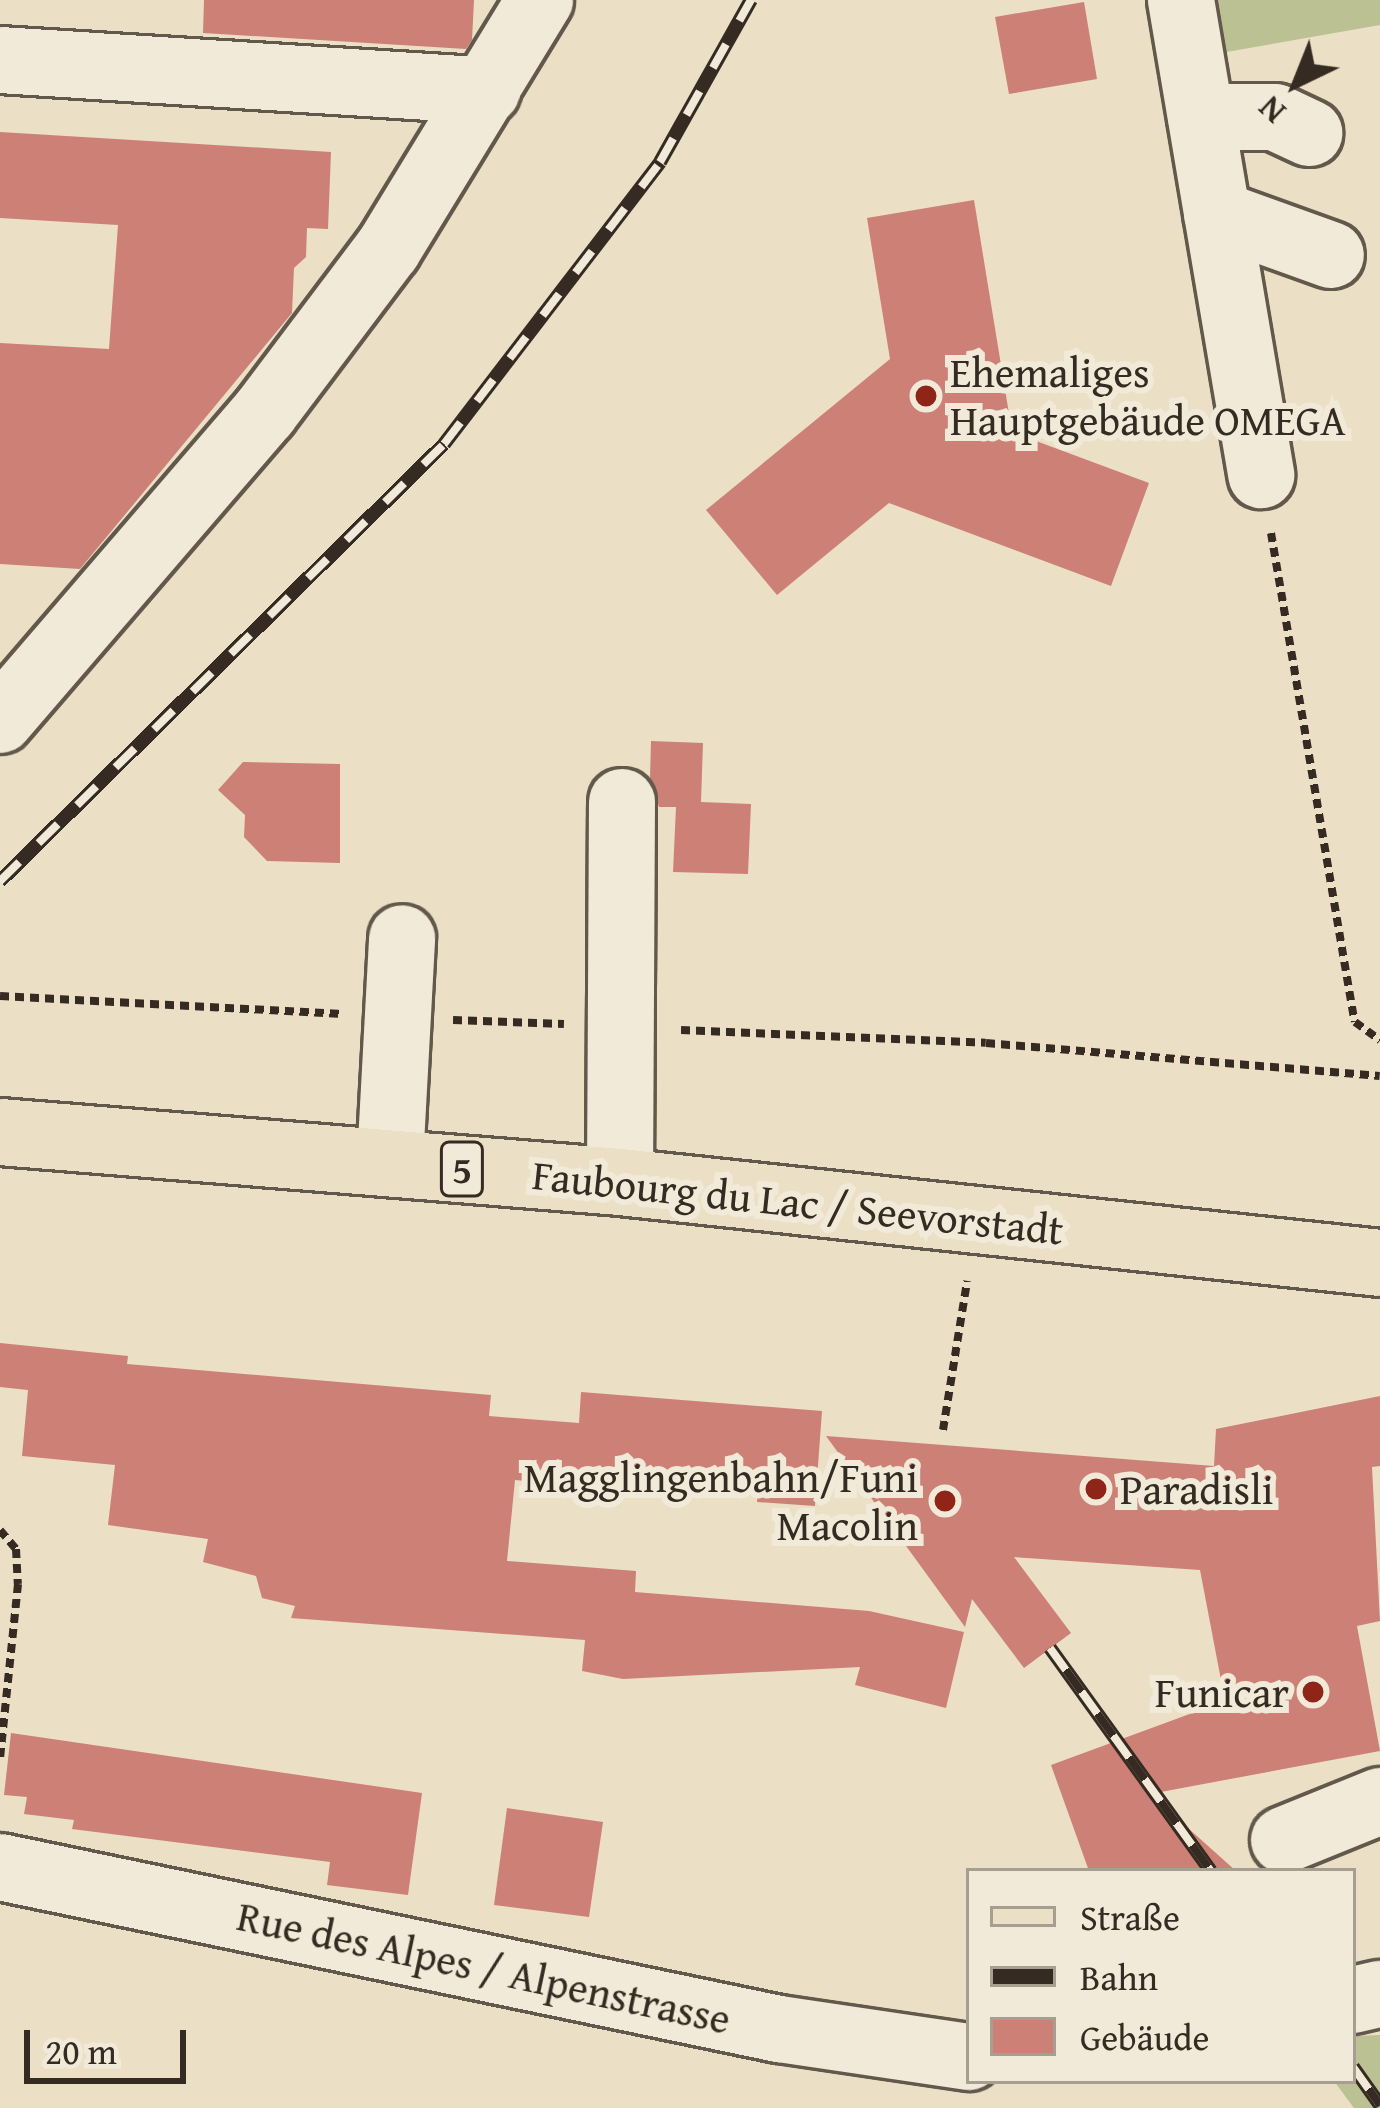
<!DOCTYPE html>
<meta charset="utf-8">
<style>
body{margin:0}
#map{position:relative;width:1380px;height:2108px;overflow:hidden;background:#ebdfc5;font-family:"Gentium Book Plus",serif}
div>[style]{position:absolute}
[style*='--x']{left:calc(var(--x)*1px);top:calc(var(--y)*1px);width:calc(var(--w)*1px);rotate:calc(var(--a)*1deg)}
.green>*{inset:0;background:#bbc192}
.building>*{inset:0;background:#cc8076}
.path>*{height:8px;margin-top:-4px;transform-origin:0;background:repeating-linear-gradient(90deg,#352b22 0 9px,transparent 0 15px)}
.roads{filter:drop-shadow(3px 0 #62584b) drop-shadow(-3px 0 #62584b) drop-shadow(0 3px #62584b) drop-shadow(0 -3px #62584b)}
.minor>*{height:66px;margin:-33px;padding:0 33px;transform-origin:33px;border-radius:33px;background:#f2ead9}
.major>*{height:66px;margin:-33px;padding:0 33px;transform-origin:33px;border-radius:33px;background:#ebdfc5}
.rail>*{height:14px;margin-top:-7px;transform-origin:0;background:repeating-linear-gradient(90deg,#f2ead9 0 27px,#352b22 0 54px);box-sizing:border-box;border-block:3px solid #352b22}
.dots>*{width:33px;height:33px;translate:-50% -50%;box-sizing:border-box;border:6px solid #f2ead9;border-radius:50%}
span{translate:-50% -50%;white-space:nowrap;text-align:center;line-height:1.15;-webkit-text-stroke:12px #f2ead9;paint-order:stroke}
.shield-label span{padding:3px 9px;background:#f2ead9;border:3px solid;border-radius:9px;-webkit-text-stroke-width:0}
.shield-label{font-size:39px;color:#352b22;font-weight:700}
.poi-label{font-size:42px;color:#352b22}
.left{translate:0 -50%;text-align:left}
.right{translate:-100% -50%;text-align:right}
.street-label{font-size:42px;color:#352b22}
.legend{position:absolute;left:966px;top:1868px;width:390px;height:216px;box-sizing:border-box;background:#f2ead9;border:3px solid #a69e90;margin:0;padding:15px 21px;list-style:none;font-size:36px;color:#352b22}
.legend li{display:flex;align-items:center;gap:24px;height:60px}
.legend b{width:60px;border:3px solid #a69e90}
.north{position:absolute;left:1236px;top:24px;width:120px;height:120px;-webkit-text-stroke:9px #f2ead9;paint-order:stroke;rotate:223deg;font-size:33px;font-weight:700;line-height:48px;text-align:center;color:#352b22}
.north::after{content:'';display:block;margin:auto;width:42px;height:54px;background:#352b22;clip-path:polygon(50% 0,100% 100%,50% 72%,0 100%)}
.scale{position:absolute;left:24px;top:2030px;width:162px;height:54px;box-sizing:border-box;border:6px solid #352b22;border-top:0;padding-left:15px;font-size:36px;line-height:42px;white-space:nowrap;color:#352b22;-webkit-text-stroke:9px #f2ead9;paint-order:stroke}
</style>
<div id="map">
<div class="green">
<i style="clip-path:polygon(1206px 0,1380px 0,1380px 25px,1215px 54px)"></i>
<i style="clip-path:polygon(1380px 2035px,1380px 2108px,1354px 2108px,1334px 2081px,1353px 2081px,1353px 2036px)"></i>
</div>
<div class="building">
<i style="clip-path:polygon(204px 0,474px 0,472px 40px,466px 49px,203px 33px)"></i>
<i style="clip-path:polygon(1084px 2px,1097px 79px,1009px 94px,995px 17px)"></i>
<i style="clip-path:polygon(0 132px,331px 152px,328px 229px,307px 228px,306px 257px,294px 268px,292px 313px,80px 569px,0 564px,0 343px,109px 349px,118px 225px,0 218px)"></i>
<i style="clip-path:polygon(974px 200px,1012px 432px,1149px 483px,1111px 586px,889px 503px,777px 595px,706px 510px,890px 359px,867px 218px)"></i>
<i style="clip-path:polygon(651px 741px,703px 743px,701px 802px,751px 804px,748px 874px,673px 872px,676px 807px,659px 807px,650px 778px)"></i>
<i style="clip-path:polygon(243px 762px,340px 764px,340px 863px,267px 861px,244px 837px,245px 815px,218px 790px)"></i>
<i style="clip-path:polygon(0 1343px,128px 1356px,127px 1364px,491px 1395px,489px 1416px,579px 1423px,581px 1392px,822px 1411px,815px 1506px,757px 1502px,758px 1489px,633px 1479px,632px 1491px,515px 1480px,507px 1561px,636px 1571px,635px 1592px,869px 1611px,964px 1632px,946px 1708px,855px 1685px,860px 1667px,623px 1679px,582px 1671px,585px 1640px,291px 1618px,295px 1606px,262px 1598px,256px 1576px,203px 1562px,208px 1539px,108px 1525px,115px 1465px,22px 1456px,28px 1390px,0 1387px)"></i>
<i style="clip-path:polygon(1380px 1396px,1380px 1466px,1372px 1467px,1380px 1621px,1357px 1626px,1380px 1751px,1150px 1794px,1236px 1871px,1089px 1871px,1051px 1765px,1225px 1701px,1200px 1570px,1014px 1557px,1071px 1633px,1024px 1668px,972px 1599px,965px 1627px,826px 1436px,1214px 1466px,1216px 1429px)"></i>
<i style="clip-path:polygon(11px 1733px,422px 1793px,408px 1895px,327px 1885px,330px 1862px,72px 1829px,74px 1820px,24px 1814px,27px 1797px,4px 1795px)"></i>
<i style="clip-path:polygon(507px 1808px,603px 1822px,589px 1917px,494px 1905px)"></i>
</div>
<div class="path">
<i style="--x:1271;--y:533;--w:496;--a:80.3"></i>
<i style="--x:1355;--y:1022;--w:31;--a:36"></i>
<i style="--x:0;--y:996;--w:343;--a:3"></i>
<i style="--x:453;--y:1020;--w:111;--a:2.1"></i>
<i style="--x:681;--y:1030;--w:305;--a:2.4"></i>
<i style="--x:986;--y:1043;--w:395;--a:4.8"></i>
<i style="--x:943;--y:1430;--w:151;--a:-80.8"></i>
<i style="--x:0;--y:1530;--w:25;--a:50"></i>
<i style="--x:16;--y:1549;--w:35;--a:87"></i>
<i style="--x:18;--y:1584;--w:176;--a:95.9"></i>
</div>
<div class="roads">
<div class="minor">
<i style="--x:1181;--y:0;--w:482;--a:80.4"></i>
<i style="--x:0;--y:60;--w:488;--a:3.6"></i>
<i style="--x:1201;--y:117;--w:74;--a:0"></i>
<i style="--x:1275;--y:117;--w:38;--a:25"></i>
<i style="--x:1217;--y:214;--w:121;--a:19.8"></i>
<i style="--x:0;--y:720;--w:406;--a:-49.3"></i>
<i style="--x:265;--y:412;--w:204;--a:-53"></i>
<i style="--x:388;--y:249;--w:292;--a:-58.6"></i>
<i style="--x:390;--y:1162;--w:224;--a:-86.9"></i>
<i style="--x:620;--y:1182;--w:380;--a:-89.7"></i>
<i style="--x:1284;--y:1840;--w:104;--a:-22.1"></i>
<i style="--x:0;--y:1867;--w:796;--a:11.75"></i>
<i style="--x:779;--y:2029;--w:192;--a:8.4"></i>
<i style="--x:1353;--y:2000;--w:28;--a:-13"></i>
</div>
<div class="major">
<i style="--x:0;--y:1132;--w:622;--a:4.61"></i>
<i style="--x:620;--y:1182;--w:764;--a:6.08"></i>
</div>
</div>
<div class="rail">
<i style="--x:0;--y:881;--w:623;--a:-44.54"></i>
<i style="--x:444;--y:444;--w:355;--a:-52.5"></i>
<i style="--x:660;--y:162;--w:186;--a:-60.7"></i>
<i style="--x:1050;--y:1648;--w:275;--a:54.2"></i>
<i style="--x:1353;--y:2067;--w:47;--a:54.6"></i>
</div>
<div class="dots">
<i style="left:926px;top:396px;background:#8f2418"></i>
<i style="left:1096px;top:1489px;background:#8f2418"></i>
<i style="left:945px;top:1501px;background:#8f2418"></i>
<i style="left:1313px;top:1692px;background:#8f2418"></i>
</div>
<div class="shield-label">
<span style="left:462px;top:1169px">5</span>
</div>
<div class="poi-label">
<span class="left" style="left:950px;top:396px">Ehemaliges<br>Hauptgebäude OMEGA</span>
<span class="right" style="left:918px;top:1501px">Magglingenbahn/Funi<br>Macolin</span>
<span class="left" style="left:1120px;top:1489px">Paradisli</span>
<span class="right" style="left:1289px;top:1692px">Funicar</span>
</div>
<div class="street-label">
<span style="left:798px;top:1202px;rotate:6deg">Faubourg du Lac / Seevorstadt</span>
<span style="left:484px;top:1967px;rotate:12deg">Rue des Alpes / Alpenstrasse</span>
</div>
<ul class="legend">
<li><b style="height:15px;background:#ebdfc5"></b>Straße</li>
<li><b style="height:15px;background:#352b22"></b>Bahn</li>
<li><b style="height:33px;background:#cc8076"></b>Gebäude</li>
</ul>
<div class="north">N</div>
<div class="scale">20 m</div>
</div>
